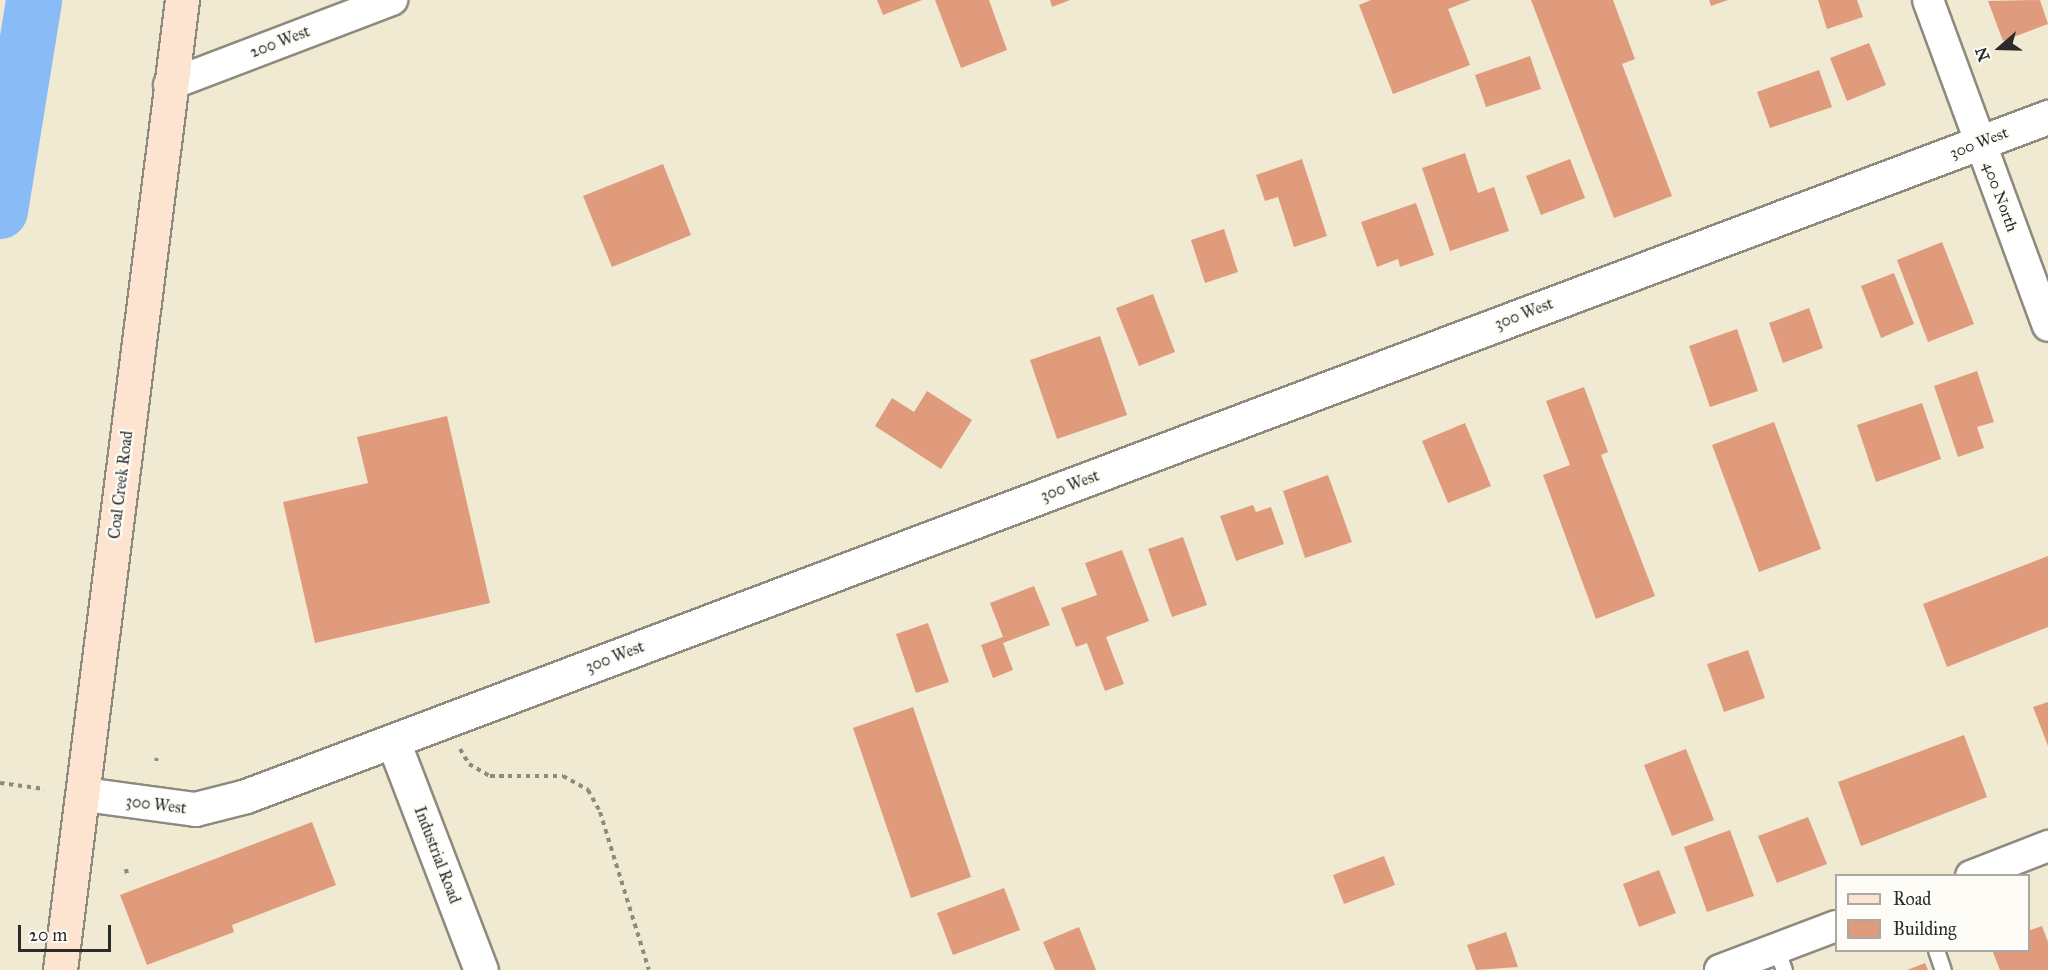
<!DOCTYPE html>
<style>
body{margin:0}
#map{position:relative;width:2048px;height:970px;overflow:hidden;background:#f0ead2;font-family:"IM FELL Great Primer",serif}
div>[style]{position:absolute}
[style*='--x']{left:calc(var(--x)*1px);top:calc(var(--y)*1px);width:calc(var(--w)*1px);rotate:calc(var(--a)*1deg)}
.river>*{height:56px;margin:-28px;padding:0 28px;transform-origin:28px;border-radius:28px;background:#89bbf6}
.building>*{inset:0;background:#e09b7c}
.path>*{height:4px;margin-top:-2px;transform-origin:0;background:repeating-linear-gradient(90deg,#8e8a7e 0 4.5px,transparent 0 9px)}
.roads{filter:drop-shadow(2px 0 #8e8a7e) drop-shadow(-2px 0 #8e8a7e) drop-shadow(0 2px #8e8a7e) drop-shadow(0 -2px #8e8a7e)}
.service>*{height:15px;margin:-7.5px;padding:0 7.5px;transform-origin:7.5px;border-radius:7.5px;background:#fff}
.minor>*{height:30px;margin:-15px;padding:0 15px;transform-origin:15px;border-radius:15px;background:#fff}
.tertiary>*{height:33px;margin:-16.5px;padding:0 16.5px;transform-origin:16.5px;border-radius:16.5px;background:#fff}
.secondary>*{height:33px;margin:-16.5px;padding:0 16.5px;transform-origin:16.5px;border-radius:16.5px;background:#fde4d0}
span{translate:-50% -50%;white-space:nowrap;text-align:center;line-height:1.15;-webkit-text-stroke:5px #fdfcf7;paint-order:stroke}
.street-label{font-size:16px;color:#2b2b2b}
.legend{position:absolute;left:1835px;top:874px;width:195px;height:78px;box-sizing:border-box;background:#fdfcf7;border:2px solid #a9a8a5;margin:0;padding:8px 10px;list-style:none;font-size:18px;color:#2b2b2b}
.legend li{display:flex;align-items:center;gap:12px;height:30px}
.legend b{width:30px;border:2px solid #a9a8a5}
.north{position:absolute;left:1970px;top:18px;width:60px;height:60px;-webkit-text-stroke:4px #fdfcf7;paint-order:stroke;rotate:250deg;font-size:16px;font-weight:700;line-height:24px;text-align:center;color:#2b2b2b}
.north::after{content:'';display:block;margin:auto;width:21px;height:27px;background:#2b2b2b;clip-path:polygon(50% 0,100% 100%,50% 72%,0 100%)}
.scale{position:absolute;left:18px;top:925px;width:93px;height:27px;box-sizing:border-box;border:3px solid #2b2b2b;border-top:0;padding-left:8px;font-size:18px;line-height:21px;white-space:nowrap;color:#2b2b2b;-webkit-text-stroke:4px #fdfcf7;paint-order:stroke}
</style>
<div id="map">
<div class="river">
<i style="--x:0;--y:211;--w:214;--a:-80.8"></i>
</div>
<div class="building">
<i style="clip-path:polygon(877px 0,922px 0,883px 15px)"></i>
<i style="clip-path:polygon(935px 0,989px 0,1007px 50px,961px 68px)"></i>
<i style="clip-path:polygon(1050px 0,1070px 0,1052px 7px)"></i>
<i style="clip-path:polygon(1371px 0,1471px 0,1448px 9px,1470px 65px,1393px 94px,1359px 5px)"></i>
<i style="clip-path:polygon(1531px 0,1613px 0,1635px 59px,1622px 64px,1672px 196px,1614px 218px)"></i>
<i style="clip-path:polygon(1709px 0,1728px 0,1711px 6px)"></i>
<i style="clip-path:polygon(1818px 0,1857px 0,1863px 17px,1827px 29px)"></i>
<i style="clip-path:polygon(2040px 0,2048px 24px,2003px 41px,1988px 1px)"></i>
<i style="clip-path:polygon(1869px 43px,1886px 85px,1847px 101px,1830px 58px)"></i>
<i style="clip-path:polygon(1530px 56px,1541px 89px,1486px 107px,1475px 75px)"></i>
<i style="clip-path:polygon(1819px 70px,1832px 107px,1770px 128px,1757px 92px)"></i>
<i style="clip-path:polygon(1465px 153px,1478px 193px,1494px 187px,1509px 231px,1450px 251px,1422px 168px)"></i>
<i style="clip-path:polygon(1302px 159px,1327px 236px,1294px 247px,1278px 197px,1265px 201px,1256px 175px)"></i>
<i style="clip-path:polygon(1570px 159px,1585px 198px,1541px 215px,1526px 176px)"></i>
<i style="clip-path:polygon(663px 164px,691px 235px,612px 267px,583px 196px)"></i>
<i style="clip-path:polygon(1416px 203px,1434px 255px,1400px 267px,1398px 259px,1377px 267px,1361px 222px)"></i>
<i style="clip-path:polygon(1224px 229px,1238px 272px,1205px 283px,1191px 240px)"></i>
<i style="clip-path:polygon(1942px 242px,1974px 324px,1928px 342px,1897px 260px)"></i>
<i style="clip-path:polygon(1894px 273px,1914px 324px,1881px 338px,1861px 286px)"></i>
<i style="clip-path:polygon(1153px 294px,1175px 352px,1139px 366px,1116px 308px)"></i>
<i style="clip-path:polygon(1809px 308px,1823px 348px,1783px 363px,1769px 323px)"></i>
<i style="clip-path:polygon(1737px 329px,1758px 391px,1710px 407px,1689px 346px)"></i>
<i style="clip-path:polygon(1100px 336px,1127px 415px,1057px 439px,1030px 360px)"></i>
<i style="clip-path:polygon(1977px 371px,1994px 422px,1977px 427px,1984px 448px,1958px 457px,1934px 386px)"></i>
<i style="clip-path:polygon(1584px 387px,1608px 452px,1601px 455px,1655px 596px,1596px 619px,1543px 475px,1570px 465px,1546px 401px)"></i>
<i style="clip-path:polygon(927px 391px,972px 420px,941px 469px,875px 426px,892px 398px,914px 412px)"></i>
<i style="clip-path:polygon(1922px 403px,1941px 459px,1876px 482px,1857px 425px)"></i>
<i style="clip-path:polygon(447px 416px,490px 603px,315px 643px,283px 502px,368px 483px,357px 437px)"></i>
<i style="clip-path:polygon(1774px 422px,1821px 549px,1759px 572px,1712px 445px)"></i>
<i style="clip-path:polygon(1465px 423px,1491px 486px,1448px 503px,1422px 441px)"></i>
<i style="clip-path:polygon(1328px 475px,1352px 542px,1305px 558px,1283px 491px)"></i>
<i style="clip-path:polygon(1253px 505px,1256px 512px,1271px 507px,1284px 544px,1236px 561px,1220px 516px)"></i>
<i style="clip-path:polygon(1183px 537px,1207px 605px,1172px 617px,1148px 549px)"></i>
<i style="clip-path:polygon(1122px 550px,1149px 621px,1106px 637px,1124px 684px,1105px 691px,1087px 643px,1076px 647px,1061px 608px,1097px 595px,1085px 563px)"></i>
<i style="clip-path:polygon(2048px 556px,2048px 627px,1947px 667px,1923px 604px)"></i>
<i style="clip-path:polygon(1034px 586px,1050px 625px,1003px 643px,1013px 670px,993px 678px,981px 645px,1003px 637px,990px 603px)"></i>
<i style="clip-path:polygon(928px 623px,949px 682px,916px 693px,896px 634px)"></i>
<i style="clip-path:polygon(1748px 650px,1765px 698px,1724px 712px,1707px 664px)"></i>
<i style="clip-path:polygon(2048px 702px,2048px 746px,2033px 707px)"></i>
<i style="clip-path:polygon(913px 707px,971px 877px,911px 898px,853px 728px)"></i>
<i style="clip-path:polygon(1964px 735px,1987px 797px,1861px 846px,1838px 782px)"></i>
<i style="clip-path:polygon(1686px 749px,1714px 820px,1672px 836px,1644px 765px)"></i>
<i style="clip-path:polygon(1808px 817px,1827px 864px,1777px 883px,1758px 836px)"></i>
<i style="clip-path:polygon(312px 822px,336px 885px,232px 925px,234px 932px,147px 965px,120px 895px)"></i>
<i style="clip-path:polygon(1730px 830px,1754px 896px,1707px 912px,1684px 847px)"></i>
<i style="clip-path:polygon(1384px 856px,1395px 885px,1344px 904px,1333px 875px)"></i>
<i style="clip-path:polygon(1659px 870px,1676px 913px,1639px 927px,1623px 884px)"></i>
<i style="clip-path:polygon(1004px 888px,1020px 930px,953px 955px,937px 913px)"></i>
<i style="clip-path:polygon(2042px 926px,2048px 942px,2048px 970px,2000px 970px,1992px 950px,2028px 950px,2028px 931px)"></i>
<i style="clip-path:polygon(1079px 927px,1096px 970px,1055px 970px,1043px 942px)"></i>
<i style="clip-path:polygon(1506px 932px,1518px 967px,1476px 970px,1467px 945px)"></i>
<i style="clip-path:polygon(1925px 963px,1928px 970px,1907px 970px)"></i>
</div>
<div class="path">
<i style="--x:460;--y:749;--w:17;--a:59"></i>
<i style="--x:469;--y:764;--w:24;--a:30"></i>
<i style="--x:490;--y:776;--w:73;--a:0"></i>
<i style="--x:563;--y:776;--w:29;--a:29"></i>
<i style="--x:588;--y:790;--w:25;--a:61"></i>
<i style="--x:600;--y:812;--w:165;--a:72.8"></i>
<i style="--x:156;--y:761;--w:3;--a:-72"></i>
<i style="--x:0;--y:783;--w:45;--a:7.6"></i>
<i style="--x:126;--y:869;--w:5;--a:79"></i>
</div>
<div class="roads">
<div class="service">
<i style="--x:1776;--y:949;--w:22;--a:69"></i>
<i style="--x:1936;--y:950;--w:21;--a:71"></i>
</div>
<div class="minor">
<i style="--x:1928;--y:0;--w:347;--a:69.8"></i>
<i style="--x:169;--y:85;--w:239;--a:-20.9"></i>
<i style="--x:1971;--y:876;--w:83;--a:-21.3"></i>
<i style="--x:1720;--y:970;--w:124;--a:-20.8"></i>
</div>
<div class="tertiary">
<i style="--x:393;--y:741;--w:245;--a:69"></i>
<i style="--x:84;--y:794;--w:112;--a:7.7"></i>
<i style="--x:195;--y:809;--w:53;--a:-14.3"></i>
<i style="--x:246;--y:796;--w:1926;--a:-20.65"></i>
</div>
<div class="secondary">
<i style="--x:60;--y:970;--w:978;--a:-82.83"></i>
</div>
</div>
<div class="street-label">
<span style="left:280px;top:42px;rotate:-21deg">200 West</span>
<span style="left:1979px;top:143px;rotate:-21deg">300 West</span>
<span style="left:2000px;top:197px;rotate:70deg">400 North</span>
<span style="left:1524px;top:314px;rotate:-21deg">300 West</span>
<span style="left:121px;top:485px;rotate:-83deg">Coal Creek Road</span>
<span style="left:1070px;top:486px;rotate:-21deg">300 West</span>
<span style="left:615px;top:657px;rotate:-21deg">300 West</span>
<span style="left:156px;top:805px;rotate:7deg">300 West</span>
<span style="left:437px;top:855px;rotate:69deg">Industrial Road</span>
</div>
<ul class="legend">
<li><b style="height:8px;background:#fde4d0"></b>Road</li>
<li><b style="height:16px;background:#e09b7c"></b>Building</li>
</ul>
<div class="north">N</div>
<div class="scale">20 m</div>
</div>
